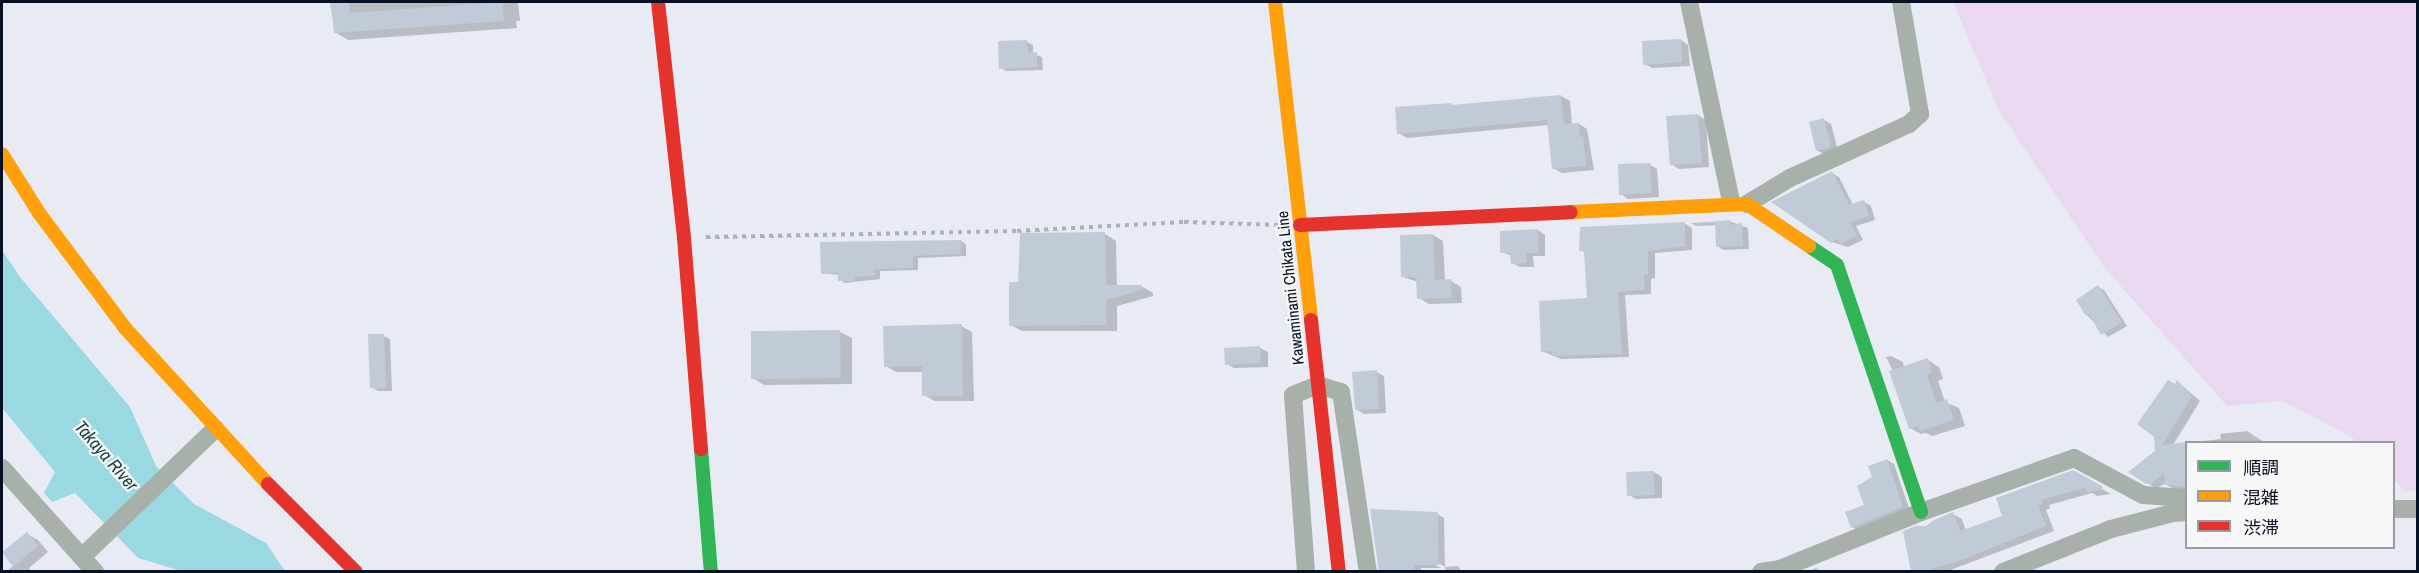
<!DOCTYPE html>
<meta charset="utf-8">
<style>
body{margin:0}
#map{position:relative;width:2419px;height:573px;overflow:hidden;background:#e8ebf3;font-family:"Archivo Narrow","Noto Sans JP",sans-serif}
div>[style]{position:absolute}
[style*='--x']{left:calc(var(--x)*1px);top:calc(var(--y)*1px);width:calc(var(--w)*1px);rotate:calc(var(--a)*1deg)}
.green>*{inset:0;background:#e9d8ef}
.water>*{inset:0;background:#9bd9e2}
.shadow>*{inset:0;background:#0003}
.building>*{inset:0;background:#c0cbd7}
.path>*{height:4px;margin-top:-2px;transform-origin:0;background:repeating-linear-gradient(90deg,#acb1b2 0 4.5px,transparent 0 9px)}
.street>*{height:18px;margin:-9px;padding:0 9px;transform-origin:9px;border-radius:9px;background:#a7b0a9}
.fast>*{height:14px;margin:-7px;padding:0 7px;transform-origin:7px;border-radius:7px;background:#30b455}
.slow>*{height:14px;margin:-7px;padding:0 7px;transform-origin:7px;border-radius:7px;background:#ff9f0a}
.jam>*{height:14px;margin:-7px;padding:0 7px;transform-origin:7px;border-radius:7px;background:#e5322d}
span{translate:-50% -50%;white-space:nowrap;text-align:center;line-height:1.15;-webkit-text-stroke:4.5px #f7f7f7;paint-order:stroke}
.street-label{font-size:16px;color:#071025}
.water-label{font-size:18px;color:#153f42;font-style:italic}
.frame{position:absolute;inset:0;border:3px solid #071025;pointer-events:none}
.legend{position:absolute;left:2185px;top:441px;width:210px;height:108px;box-sizing:border-box;background:#f7f7f7;border:2px solid #979ba3;margin:0;padding:8px 10px;list-style:none;font-size:18px;color:#071025}
.legend li{display:flex;align-items:center;gap:12px;height:30px}
.legend b{width:30px;border:2px solid #979ba3}
</style>
<div id="map">
<div class="green">
<i style="clip-path:polygon(1953px 2px,2417px 2px,2417px 490px,2405px 492px,2394px 480px,2394px 442px,2357px 442px,2350px 436px,2282px 401px,2227px 406px,2104px 267px,1998px 109px)"></i>
</div>
<div class="water">
<i style="clip-path:polygon(2px 250px,20px 277px,130px 407px,156px 466px,194px 504px,266px 543px,285px 571px,181px 571px,138px 558px,75px 493px,52px 502px,44px 493px,55px 472px,2px 408px)"></i>
</div>
<div class="shadow">
<i style="clip-path:polygon(330px 2px,518px 2px,520px 21px,516px 21px,517px 28px,348px 40px,335px 32px)"></i>
<i style="clip-path:polygon(732px 2px,752px 2px,735px 3px)"></i>
<i style="clip-path:polygon(1681px 40px,1688px 45px,1690px 66px,1652px 68px,1645px 64px)"></i>
<i style="clip-path:polygon(1027px 42px,1033px 45px,1033px 54px,1042px 57px,1043px 70px,1006px 71px,1001px 68px)"></i>
<i style="clip-path:polygon(1561px 96px,1570px 101px,1572px 125px,1579px 124px,1587px 129px,1594px 170px,1562px 173px,1553px 168px,1549px 125px,1407px 138px,1398px 133px,1450px 104px,1454px 106px)"></i>
<i style="clip-path:polygon(1698px 115px,1706px 120px,1709px 167px,1679px 169px,1671px 164px)"></i>
<i style="clip-path:polygon(1824px 120px,1831px 124px,1838px 151px,1825px 155px,1817px 150px)"></i>
<i style="clip-path:polygon(1649px 164px,1657px 169px,1659px 197px,1628px 199px,1621px 194px)"></i>
<i style="clip-path:polygon(1832px 173px,1839px 177px,1853px 205px,1864px 202px,1871px 206px,1875px 220px,1856px 226px,1863px 240px,1848px 247px,1832px 242px)"></i>
<i style="clip-path:polygon(1729px 221px,1748px 228px,1749px 249px,1723px 250px,1717px 246px,1717px 225px,1696px 226px,1691px 223px)"></i>
<i style="clip-path:polygon(1684px 223px,1692px 228px,1692px 250px,1655px 253px,1655px 278px,1651px 279px,1651px 294px,1625px 295px,1629px 357px,1561px 359px,1542px 351px,1589px 300px,1586px 253px,1581px 250px)"></i>
<i style="clip-path:polygon(1538px 230px,1545px 235px,1545px 256px,1533px 256px,1534px 267px,1520px 267px,1512px 263px,1512px 256px,1502px 252px)"></i>
<i style="clip-path:polygon(1105px 234px,1116px 241px,1117px 287px,1141px 286px,1153px 293px,1153px 296px,1117px 306px,1117px 331px,1022px 331px,1011px 325px)"></i>
<i style="clip-path:polygon(1433px 235px,1443px 241px,1445px 281px,1451px 281px,1461px 287px,1462px 303px,1429px 304px,1419px 298px,1418px 282px,1403px 277px)"></i>
<i style="clip-path:polygon(961px 241px,966px 244px,966px 256px,918px 258px,918px 270px,880px 271px,880px 279px,845px 283px,840px 280px,839px 275px,822px 273px)"></i>
<i style="clip-path:polygon(2098px 287px,2104px 290px,2127px 326px,2108px 337px,2087px 315px)"></i>
<i style="clip-path:polygon(961px 326px,972px 332px,974px 401px,935px 401px,924px 395px,924px 372px,896px 372px,886px 366px)"></i>
<i style="clip-path:polygon(752px 332px,840px 332px,852px 338px,852px 384px,764px 385px,753px 378px)"></i>
<i style="clip-path:polygon(383px 336px,390px 339px,392px 391px,378px 391px,372px 387px)"></i>
<i style="clip-path:polygon(1260px 348px,1268px 352px,1268px 367px,1234px 368px,1227px 364px)"></i>
<i style="clip-path:polygon(1891px 356px,1903px 362px,1904px 367px,1928px 360px,1939px 367px,1943px 379px,1938px 381px,1945px 402px,1959px 408px,1965px 426px,1932px 436px,1926px 433px,1921px 434px,1910px 428px,1893px 371px,1886px 357px)"></i>
<i style="clip-path:polygon(1376px 372px,1384px 376px,1386px 413px,1364px 414px,1357px 410px)"></i>
<i style="clip-path:polygon(2178px 382px,2200px 401px,2173px 445px,2186px 443px,2186px 490px,2174px 489px,2165px 484px,2156px 488px,2147px 483px)"></i>
<i style="clip-path:polygon(2247px 431px,2264px 442px,2195px 442px,2221px 439px,2220px 434px)"></i>
<i style="clip-path:polygon(1887px 460px,1894px 464px,1910px 511px,1859px 531px,1852px 527px,1866px 506px,1874px 477px)"></i>
<i style="clip-path:polygon(1654px 472px,1662px 477px,1662px 498px,1636px 499px,1629px 495px)"></i>
<i style="clip-path:polygon(2073px 472px,2111px 494px,2097px 496px,2092px 493px,2049px 505px,2050px 508px,2046px 510px,2054px 531px,1945px 572px,1912px 572px,1927px 527px,1953px 514px,1962px 519px,1966px 531px,2004px 517px)"></i>
<i style="clip-path:polygon(1437px 514px,1444px 518px,1445px 567px,1458px 566px,1462px 572px,1446px 572px,1445px 567px,1433px 560px,1431px 563px,1441px 568px,1421px 568px,1421px 572px,1380px 572px)"></i>
<i style="clip-path:polygon(27px 534px,38px 540px,48px 552px,29px 568px,32px 572px,6px 572px,14px 565px)"></i>
<i style="clip-path:polygon(1816px 568px,1822px 572px,1807px 572px)"></i>
</div>
<div class="building">
<i style="clip-path:polygon(331px 2px,349px 2px,350px 13px,502px 2px,504px 21px,334px 33px)"></i>
<i style="clip-path:polygon(1681px 39px,1682px 62px,1643px 65px,1642px 41px)"></i>
<i style="clip-path:polygon(1027px 40px,1028px 53px,1037px 52px,1037px 67px,999px 69px,998px 41px)"></i>
<i style="clip-path:polygon(1561px 95px,1564px 124px,1579px 123px,1580px 137px,1583px 136px,1586px 166px,1552px 169px,1547px 120px,1397px 134px,1395px 107px,1451px 103px,1451px 105px)"></i>
<i style="clip-path:polygon(1698px 114px,1702px 163px,1670px 165px,1666px 116px)"></i>
<i style="clip-path:polygon(1824px 118px,1831px 147px,1816px 151px,1809px 122px)"></i>
<i style="clip-path:polygon(1650px 163px,1652px 193px,1619px 195px,1618px 164px)"></i>
<i style="clip-path:polygon(1832px 171px,1849px 205px,1864px 200px,1869px 216px,1850px 222px,1857px 236px,1840px 244px,1838px 239px,1831px 243px,1771px 202px)"></i>
<i style="clip-path:polygon(1730px 220px,1730px 225px,1742px 223px,1743px 246px,1716px 247px,1715px 223px,1688px 224px)"></i>
<i style="clip-path:polygon(1685px 222px,1685px 246px,1648px 251px,1648px 275px,1644px 275px,1645px 290px,1618px 292px,1622px 354px,1552px 356px,1552px 351px,1541px 352px,1539px 301px,1587px 298px,1584px 251px,1579px 251px,1580px 227px)"></i>
<i style="clip-path:polygon(1538px 229px,1538px 253px,1526px 253px,1527px 263px,1511px 264px,1510px 253px,1500px 253px,1500px 231px)"></i>
<i style="clip-path:polygon(1105px 232px,1106px 285px,1142px 285px,1142px 290px,1106px 300px,1106px 325px,1009px 326px,1009px 282px,1018px 282px,1020px 233px)"></i>
<i style="clip-path:polygon(1433px 234px,1435px 280px,1451px 279px,1452px 298px,1417px 299px,1416px 277px,1401px 277px,1400px 235px)"></i>
<i style="clip-path:polygon(961px 240px,961px 254px,913px 256px,913px 268px,875px 269px,875px 276px,855px 277px,855px 281px,838px 281px,838px 273px,821px 274px,820px 242px)"></i>
<i style="clip-path:polygon(2098px 285px,2122px 322px,2101px 335px,2089px 314px,2086px 316px,2076px 300px)"></i>
<i style="clip-path:polygon(962px 324px,963px 396px,922px 396px,922px 366px,884px 367px,883px 326px)"></i>
<i style="clip-path:polygon(840px 330px,841px 378px,751px 379px,751px 331px)"></i>
<i style="clip-path:polygon(368px 334px,384px 334px,386px 388px,370px 388px)"></i>
<i style="clip-path:polygon(1260px 346px,1261px 363px,1225px 365px,1224px 348px)"></i>
<i style="clip-path:polygon(1928px 358px,1932px 372px,1927px 374px,1936px 403px,1947px 399px,1954px 420px,1920px 431px,1918px 426px,1909px 429px,1889px 371px)"></i>
<i style="clip-path:polygon(1377px 370px,1379px 409px,1355px 410px,1352px 372px)"></i>
<i style="clip-path:polygon(2168px 380px,2175px 384px,2177px 380px,2192px 396px,2162px 445px,2187px 442px,2187px 487px,2165px 485px,2164px 473px,2151px 484px,2146px 484px,2128px 472px,2155px 451px,2154px 437px,2137px 424px)"></i>
<i style="clip-path:polygon(1887px 459px,1903px 507px,1851px 528px,1845px 512px,1864px 505px,1857px 486px,1872px 477px,1868px 466px)"></i>
<i style="clip-path:polygon(2073px 470px,2102px 486px,2103px 490px,2087px 492px,2085px 488px,2041px 500px,2042px 504px,2038px 505px,2046px 526px,1964px 559px,1932px 569px,1933px 572px,1911px 572px,1903px 531px,1916px 526px,1926px 526px,1934px 520px,1953px 512px,1960px 531px,2002px 516px,1996px 498px)"></i>
<i style="clip-path:polygon(1654px 471px,1655px 495px,1627px 496px,1626px 472px)"></i>
<i style="clip-path:polygon(1370px 509px,1438px 512px,1439px 565px,1414px 565px,1415px 572px,1379px 572px)"></i>
<i style="clip-path:polygon(27px 532px,38px 546px,13px 567px,2px 552px)"></i>
</div>
<div class="path">
<i style="--x:706;--y:237;--w:311;--a:-1.1"></i>
<i style="--x:1017;--y:231;--w:167;--a:-3.1"></i>
<i style="--x:1184;--y:222;--w:96;--a:1.8"></i>
</div>
<div class="street">
<i style="--x:1689;--y:2;--w:204;--a:78.1"></i>
<i style="--x:1747;--y:204;--w:50;--a:-31.2"></i>
<i style="--x:1790;--y:178;--w:131;--a:-24.4"></i>
<i style="--x:1909;--y:124;--w:15;--a:-42"></i>
<i style="--x:1920;--y:114;--w:114;--a:-99.6"></i>
<i style="--x:2;--y:468;--w:140;--a:48.2"></i>
<i style="--x:2394;--y:509;--w:24;--a:0"></i>
<i style="--x:82;--y:557;--w:185;--a:-43.9"></i>
<i style="--x:1306;--y:572;--w:177;--a:-94.2"></i>
<i style="--x:1293;--y:395;--w:27;--a:-22"></i>
<i style="--x:1318;--y:385;--w:24;--a:17"></i>
<i style="--x:1341;--y:392;--w:182;--a:81.5"></i>
<i style="--x:1761;--y:572;--w:19;--a:-9"></i>
<i style="--x:1780;--y:569;--w:152;--a:-22"></i>
<i style="--x:1921;--y:512;--w:162;--a:-19.4"></i>
<i style="--x:2074;--y:458;--w:78;--a:28.2"></i>
<i style="--x:2143;--y:495;--w:43;--a:4"></i>
<i style="--x:2003;--y:572;--w:116;--a:-21.7"></i>
<i style="--x:2111;--y:529;--w:64;--a:-14.5"></i>
<i style="--x:2173;--y:513;--w:13;--a:-4"></i>
</div>
<div class="fast">
<i style="--x:1809;--y:246;--w:34;--a:34"></i>
<i style="--x:1837;--y:265;--w:261;--a:71.2"></i>
<i style="--x:701;--y:449;--w:123;--a:85.4"></i>
</div>
<div class="slow">
<i style="--x:1275;--y:2;--w:320;--a:83.5"></i>
<i style="--x:2;--y:154;--w:70;--a:57.9"></i>
<i style="--x:39;--y:213;--w:144;--a:53.2"></i>
<i style="--x:125;--y:328;--w:212;--a:47.5"></i>
<i style="--x:1571;--y:212;--w:176;--a:-2.6"></i>
<i style="--x:1747;--y:204;--w:75;--a:34.1"></i>
</div>
<div class="jam">
<i style="--x:658;--y:2;--w:237;--a:83.7"></i>
<i style="--x:684;--y:238;--w:212;--a:85.4"></i>
<i style="--x:1300;--y:225;--w:271;--a:-2.7"></i>
<i style="--x:1311;--y:320;--w:254;--a:83.7"></i>
<i style="--x:268;--y:484;--w:124;--a:45"></i>
</div>
<div class="street-label">
<span style="left:1290px;top:288px;rotate:-96deg">Kawaminami Chikata Line</span>
</div>
<div class="water-label">
<span style="left:106px;top:456px;rotate:49deg">Takaya River</span>
</div>
<div class="frame"></div>
<ul class="legend">
<li><b style="height:8px;background:#30b455"></b>順調</li>
<li><b style="height:8px;background:#ff9f0a"></b>混雑</li>
<li><b style="height:8px;background:#e5322d"></b>渋滞</li>
</ul>
</div>
